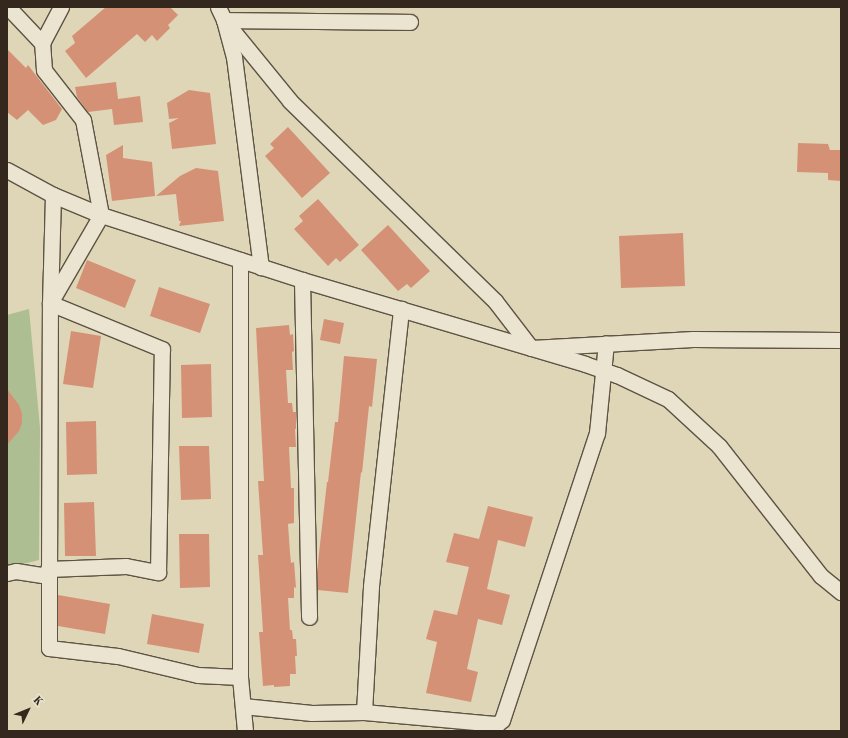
<!DOCTYPE html>
<style>
body{margin:0}
#map{position:relative;width:848px;height:738px;overflow:hidden;background:#ded6b7;font-family:"Old Standard TT",serif}
div>[style]{position:absolute}
[style*='--x']{left:calc(var(--x)*1px);top:calc(var(--y)*1px);width:calc(var(--w)*1px);rotate:calc(var(--a)*1deg)}
.green>*{inset:0;background:#adbe92}
.building>*{inset:0;background:#d59176}
.roads{filter:drop-shadow(1px 0 #5e5344) drop-shadow(-1px 0 #5e5344) drop-shadow(0 1px #5e5344) drop-shadow(0 -1px #5e5344)}
.street>*{height:15px;margin:-7.5px;padding:0 7.5px;transform-origin:7.5px;border-radius:7.5px;background:#eae4d0}
span{translate:-50% -50%;white-space:nowrap;text-align:center;line-height:1.15;-webkit-text-stroke:3px #eae4d0;paint-order:stroke}
.frame{position:absolute;inset:0;border:8px solid #33271e;pointer-events:none}
.north{position:absolute;left:8px;top:690px;width:40px;height:40px;-webkit-text-stroke:3px #eae4d0;paint-order:stroke;rotate:47deg;font-size:11px;font-weight:700;line-height:16px;text-align:center;color:#33271e}
.north::after{content:'';display:block;margin:auto;width:14px;height:18px;background:#33271e;clip-path:polygon(50% 0,100% 100%,50% 72%,0 100%)}
</style>
<div id="map">
<div class="green">
<i style="clip-path:polygon(29px 309px,40px 428px,39px 560px,7px 568px,7px 315px)"></i>
</div>
<div class="building">
<i style="clip-path:polygon(106px 7px,170px 7px,178px 15px,168px 25px,170px 28px,157px 41px,152px 35px,145px 42px,137px 34px,86px 78px,65px 51px,75px 43px,72px 36px)"></i>
<i style="clip-path:polygon(7px 49px,26px 68px,28px 65px,62px 109px,56px 120px,43px 125px,28px 110px,17px 120px,7px 112px)"></i>
<i style="clip-path:polygon(116px 82px,118px 99px,140px 96px,143px 122px,114px 125px,112px 109px,88px 112px,77px 97px,75px 87px)"></i>
<i style="clip-path:polygon(189px 90px,210px 93px,216px 144px,172px 149px,169px 123px,179px 118px,169px 119px,167px 103px)"></i>
<i style="clip-path:polygon(288px 127px,330px 173px,302px 198px,265px 156px,274px 148px,270px 144px)"></i>
<i style="clip-path:polygon(798px 143px,828px 144px,830px 150px,841px 150px,841px 181px,828px 180px,828px 173px,797px 172px)"></i>
<i style="clip-path:polygon(123px 145px,123px 158px,152px 162px,155px 196px,112px 201px,106px 155px)"></i>
<i style="clip-path:polygon(196px 168px,218px 171px,224px 221px,179px 226px,181px 221px,179px 221px,176px 194px,156px 196px,180px 176px)"></i>
<i style="clip-path:polygon(318px 199px,359px 245px,340px 262px,336px 258px,328px 266px,294px 229px,303px 221px,299px 216px)"></i>
<i style="clip-path:polygon(388px 225px,430px 271px,411px 288px,407px 284px,398px 291px,361px 250px)"></i>
<i style="clip-path:polygon(683px 233px,685px 286px,621px 288px,619px 236px)"></i>
<i style="clip-path:polygon(87px 260px,136px 280px,125px 308px,76px 288px)"></i>
<i style="clip-path:polygon(159px 287px,210px 304px,200px 333px,150px 316px)"></i>
<i style="clip-path:polygon(324px 319px,344px 323px,340px 344px,320px 340px)"></i>
<i style="clip-path:polygon(289px 325px,290px 335px,293px 334px,294px 351px,292px 352px,293px 370px,286px 370px,288px 403px,292px 403px,293px 412px,296px 412px,296px 429px,295px 429px,296px 447px,289px 447px,291px 488px,294px 488px,294px 523px,288px 524px,290px 553px,291px 563px,294px 562px,296px 588px,294px 587px,294px 598px,288px 598px,290px 630px,292px 630px,293px 639px,296px 639px,297px 656px,295px 656px,296px 674px,290px 674px,290px 686px,274px 687px,274px 685px,263px 686px,259px 632px,263px 632px,258px 555px,263px 555px,258px 481px,264px 481px,256px 328px)"></i>
<i style="clip-path:polygon(71px 331px,101px 336px,93px 388px,63px 384px)"></i>
<i style="clip-path:polygon(344px 356px,377px 359px,372px 407px,369px 406px,362px 473px,361px 472px,348px 593px,317px 590px,317px 571px,327px 482px,328px 482px,335px 422px,338px 422px)"></i>
<i style="clip-path:polygon(211px 364px,212px 417px,182px 418px,181px 365px)"></i>
<i style="clip-path:polygon(7px 389px,19px 405px,22px 414px,22px 423px,19px 431px,7px 445px)"></i>
<i style="clip-path:polygon(96px 421px,97px 474px,67px 475px,66px 422px)"></i>
<i style="clip-path:polygon(179px 446px,209px 446px,211px 499px,181px 500px)"></i>
<i style="clip-path:polygon(94px 502px,96px 556px,65px 556px,64px 503px)"></i>
<i style="clip-path:polygon(488px 506px,533px 517px,525px 547px,498px 540px,487px 589px,510px 595px,502px 625px,478px 619px,467px 669px,478px 672px,471px 702px,426px 693px,437px 642px,426px 639px,434px 610px,457px 615px,469px 567px,446px 562px,454px 533px,479px 539px)"></i>
<i style="clip-path:polygon(179px 534px,209px 534px,210px 587px,180px 588px)"></i>
<i style="clip-path:polygon(58px 595px,110px 604px,105px 634px,58px 626px)"></i>
<i style="clip-path:polygon(152px 614px,204px 624px,199px 653px,147px 644px)"></i>
</div>
<div class="roads">
<div class="street">
<i style="--x:8;--y:7;--w:50;--a:46.6"></i>
<i style="--x:218;--y:7;--w:14;--a:65"></i>
<i style="--x:224;--y:20;--w:38;--a:75"></i>
<i style="--x:234;--y:57;--w:212;--a:82.7"></i>
<i style="--x:224;--y:20;--w:104;--a:50.8"></i>
<i style="--x:290;--y:101;--w:286;--a:44.3"></i>
<i style="--x:495;--y:301;--w:59;--a:52.5"></i>
<i style="--x:531;--y:348;--w:162;--a:-3.2"></i>
<i style="--x:693;--y:339;--w:148;--a:0.4"></i>
<i style="--x:224;--y:20;--w:186;--a:0.6"></i>
<i style="--x:7;--y:170;--w:52;--a:28.5"></i>
<i style="--x:53;--y:195;--w:52;--a:22.6"></i>
<i style="--x:101;--y:215;--w:211;--a:17.9"></i>
<i style="--x:302;--y:280;--w:295;--a:16.5"></i>
<i style="--x:585;--y:364;--w:34;--a:19"></i>
<i style="--x:617;--y:375;--w:56;--a:25.2"></i>
<i style="--x:668;--y:399;--w:69;--a:42.7"></i>
<i style="--x:719;--y:446;--w:165;--a:51.9"></i>
<i style="--x:821;--y:576;--w:26;--a:39"></i>
<i style="--x:240;--y:260;--w:417;--a:90"></i>
<i style="--x:240;--y:677;--w:54;--a:84.7"></i>
<i style="--x:302;--y:280;--w:337;--a:88.8"></i>
<i style="--x:48;--y:569;--w:78;--a:-2.2"></i>
<i style="--x:126;--y:566;--w:33;--a:11"></i>
<i style="--x:158;--y:572;--w:223;--a:-89"></i>
<i style="--x:162;--y:349;--w:121;--a:-157.7"></i>
<i style="--x:50;--y:303;--w:108;--a:-88.4"></i>
<i style="--x:7;--y:573;--w:9;--a:-13"></i>
<i style="--x:16;--y:571;--w:33;--a:9"></i>
<i style="--x:49;--y:576;--w:72;--a:90"></i>
<i style="--x:49;--y:648;--w:69;--a:6.6"></i>
<i style="--x:118;--y:656;--w:82;--a:13.4"></i>
<i style="--x:198;--y:675;--w:42;--a:2.7"></i>
<i style="--x:49;--y:576;--w:273;--a:-89.8"></i>
<i style="--x:50;--y:303;--w:102;--a:-59.9"></i>
<i style="--x:101;--y:215;--w:97;--a:-100.7"></i>
<i style="--x:83;--y:120;--w:63;--a:-128"></i>
<i style="--x:44;--y:70;--w:27;--a:-94"></i>
<i style="--x:42;--y:43;--w:41;--a:-62.2"></i>
<i style="--x:243;--y:706;--w:69;--a:5.8"></i>
<i style="--x:312;--y:713;--w:52;--a:-1.1"></i>
<i style="--x:364;--y:712;--w:134;--a:5.2"></i>
<i style="--x:497;--y:724;--w:6;--a:-39"></i>
<i style="--x:502;--y:720;--w:302;--a:-71.7"></i>
<i style="--x:597;--y:433;--w:90;--a:-84.3"></i>
<i style="--x:364;--y:712;--w:126;--a:-86.8"></i>
<i style="--x:371;--y:586;--w:279;--a:-83.8"></i>
</div>
</div>
<div class="frame"></div>
<div class="north">K</div>
</div>
